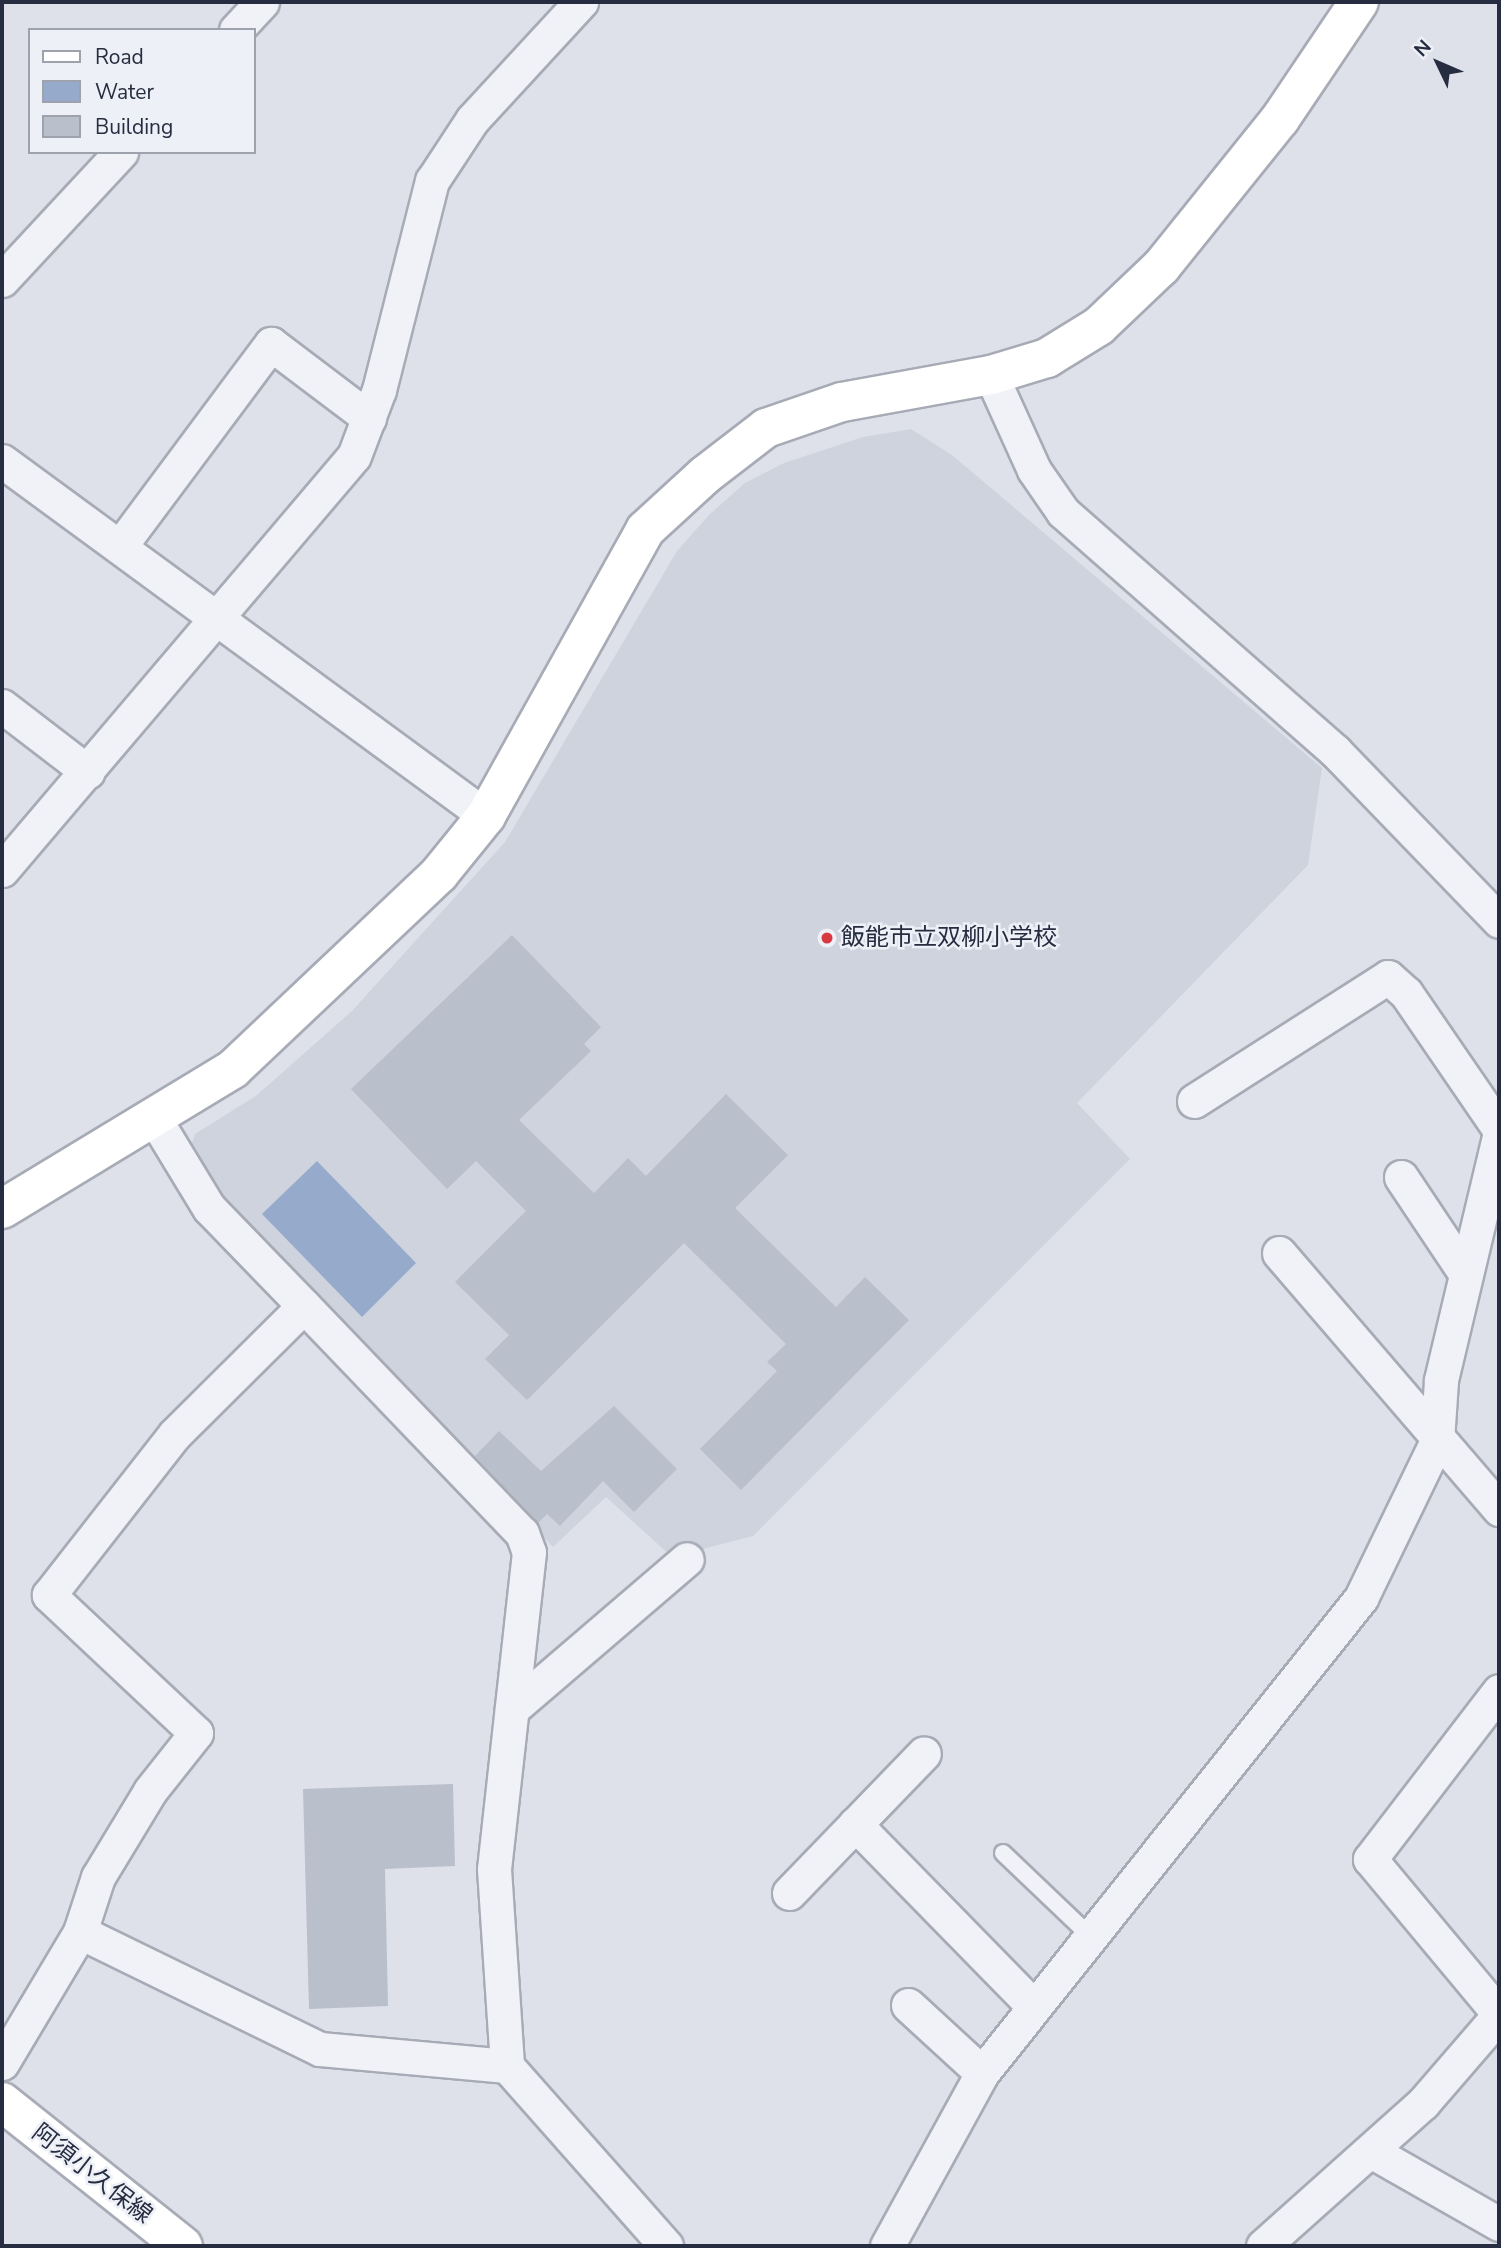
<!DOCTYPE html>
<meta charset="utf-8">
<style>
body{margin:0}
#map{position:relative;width:1501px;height:2248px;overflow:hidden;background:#dee1e9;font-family:"Nunito Sans","Noto Sans JP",sans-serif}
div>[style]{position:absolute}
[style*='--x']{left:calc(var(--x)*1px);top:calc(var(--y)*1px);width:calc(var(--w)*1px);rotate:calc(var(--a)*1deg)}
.built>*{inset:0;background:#cfd3de}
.water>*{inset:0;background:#96aacb}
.building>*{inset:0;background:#babfcc}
.roads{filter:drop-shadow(2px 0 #a7abb6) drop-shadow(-2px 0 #a7abb6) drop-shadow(0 2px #a7abb6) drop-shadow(0 -2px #a7abb6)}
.lane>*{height:16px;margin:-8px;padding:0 8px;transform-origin:8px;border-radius:8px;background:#f1f2f7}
.street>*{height:33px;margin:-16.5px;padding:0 16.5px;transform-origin:16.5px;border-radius:16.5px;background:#f1f2f7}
.secondary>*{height:38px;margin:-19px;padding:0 19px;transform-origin:19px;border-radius:19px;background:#fff}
.dots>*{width:19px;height:19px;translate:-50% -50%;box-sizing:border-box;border:4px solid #edf0f6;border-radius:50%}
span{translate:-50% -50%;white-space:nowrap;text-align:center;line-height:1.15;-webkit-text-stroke:5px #edf0f6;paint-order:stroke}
.poi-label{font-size:24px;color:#262d40}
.left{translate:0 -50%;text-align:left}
.street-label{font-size:24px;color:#262d40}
.frame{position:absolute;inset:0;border:4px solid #262d40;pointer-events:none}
.legend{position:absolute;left:28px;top:28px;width:228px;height:126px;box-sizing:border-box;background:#edf0f6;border:2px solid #9da2ad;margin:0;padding:9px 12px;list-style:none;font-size:21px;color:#262d40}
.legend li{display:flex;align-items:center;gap:14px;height:35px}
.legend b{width:35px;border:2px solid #9da2ad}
.north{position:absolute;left:1403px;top:28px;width:70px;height:70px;-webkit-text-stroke:5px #edf0f6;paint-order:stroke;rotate:314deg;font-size:19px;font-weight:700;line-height:28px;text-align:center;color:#262d40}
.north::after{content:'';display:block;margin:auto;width:24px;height:32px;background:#262d40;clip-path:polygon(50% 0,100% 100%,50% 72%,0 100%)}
</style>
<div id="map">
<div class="built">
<i style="clip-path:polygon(911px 429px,952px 455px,1322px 768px,1308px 865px,1077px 1103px,1130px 1159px,753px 1536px,672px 1557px,606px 1497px,553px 1547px,218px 1200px,190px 1148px,195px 1134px,257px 1095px,352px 1011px,505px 842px,677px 551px,709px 515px,745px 483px,784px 463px,863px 437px)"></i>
</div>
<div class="water">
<i style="clip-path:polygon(317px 1161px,416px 1263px,362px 1317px,262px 1214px)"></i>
</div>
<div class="building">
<i style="clip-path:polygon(512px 935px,601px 1027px,584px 1044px,591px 1051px,519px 1120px,594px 1193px,628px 1158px,646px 1176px,726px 1094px,788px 1155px,735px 1208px,836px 1307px,865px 1277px,909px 1320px,741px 1490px,700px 1449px,777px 1371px,767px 1362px,786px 1344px,684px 1243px,527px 1400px,485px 1359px,509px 1335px,455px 1282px,526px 1211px,476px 1161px,447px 1189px,351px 1089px)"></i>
<i style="clip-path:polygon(614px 1406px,677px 1469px,634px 1512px,603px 1481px,560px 1526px,547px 1514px,538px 1523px,475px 1456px,499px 1431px,541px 1471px)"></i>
<i style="clip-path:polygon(453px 1784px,455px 1866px,385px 1869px,388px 2006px,309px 2009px,303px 1789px)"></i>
</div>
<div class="roads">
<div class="lane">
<i style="--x:1003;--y:1853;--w:117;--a:43.6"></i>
</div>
<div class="street">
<i style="--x:236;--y:30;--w:38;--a:-47"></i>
<i style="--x:2;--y:280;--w:175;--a:-47.1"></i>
<i style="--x:991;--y:375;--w:104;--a:65.6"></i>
<i style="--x:1034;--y:470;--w:51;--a:55.4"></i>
<i style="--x:1063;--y:512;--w:362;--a:41.3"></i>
<i style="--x:1335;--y:751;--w:236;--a:46"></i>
<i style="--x:2;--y:461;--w:600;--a:36.26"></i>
<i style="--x:121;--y:545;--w:251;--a:-53.3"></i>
<i style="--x:271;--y:344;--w:123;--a:37.1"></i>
<i style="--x:2;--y:706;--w:108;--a:37.5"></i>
<i style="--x:2;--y:870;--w:543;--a:-49.63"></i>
<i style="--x:354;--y:456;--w:71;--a:-69.3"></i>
<i style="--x:379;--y:390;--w:216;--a:-75.8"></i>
<i style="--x:432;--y:181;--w:73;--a:-56.7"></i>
<i style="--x:472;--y:120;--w:161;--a:-47.3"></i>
<i style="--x:1194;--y:1101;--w:230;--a:-32.6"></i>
<i style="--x:1388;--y:977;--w:24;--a:42"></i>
<i style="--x:1406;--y:993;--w:165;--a:55.6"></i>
<i style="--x:1401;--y:1177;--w:115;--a:56.3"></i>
<i style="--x:1279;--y:1253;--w:338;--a:49.3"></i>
<i style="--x:304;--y:1306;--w:315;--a:46.2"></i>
<i style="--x:522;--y:1533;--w:20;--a:70"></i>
<i style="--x:529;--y:1552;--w:319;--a:96.3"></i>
<i style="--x:494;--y:1869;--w:197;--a:86.2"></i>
<i style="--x:507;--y:2066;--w:240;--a:48.5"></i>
<i style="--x:1499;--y:1691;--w:212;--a:127.5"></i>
<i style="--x:1370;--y:1859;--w:202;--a:50.2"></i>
<i style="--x:512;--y:1709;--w:230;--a:-40.6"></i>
<i style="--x:855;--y:1824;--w:255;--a:45.6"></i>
<i style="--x:789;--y:1893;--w:194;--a:-46"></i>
<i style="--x:80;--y:1932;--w:267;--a:26"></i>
<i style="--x:320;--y:2049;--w:188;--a:5.2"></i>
<i style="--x:908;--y:2005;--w:100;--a:42.6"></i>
<i style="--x:2;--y:2063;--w:152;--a:-59.2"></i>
<i style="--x:80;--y:1932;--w:58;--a:-71.9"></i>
<i style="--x:98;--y:1877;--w:100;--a:-58.8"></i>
<i style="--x:150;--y:1791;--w:74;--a:-51.6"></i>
<i style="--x:196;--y:1733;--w:202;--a:-136.8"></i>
<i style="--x:49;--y:1595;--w:203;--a:-52"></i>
<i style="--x:174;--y:1435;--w:183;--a:-44.8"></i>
<i style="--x:304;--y:1306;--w:136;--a:-134.1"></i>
<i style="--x:209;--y:1208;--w:108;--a:-121.3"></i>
<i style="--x:1371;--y:2151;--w:147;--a:29.7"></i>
<i style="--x:887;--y:2246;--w:197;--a:-61.2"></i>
<i style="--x:982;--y:2073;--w:608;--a:-51.41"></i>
<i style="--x:1361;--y:1598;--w:174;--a:-64.2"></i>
<i style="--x:1437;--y:1441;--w:61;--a:-86.2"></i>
<i style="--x:1441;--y:1380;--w:250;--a:-76.6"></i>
<i style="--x:1263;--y:2246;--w:215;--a:-41.8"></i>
<i style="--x:1423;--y:2103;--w:116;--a:-49.2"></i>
</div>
<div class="secondary">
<i style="--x:2;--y:1209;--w:270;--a:-31.2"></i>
<i style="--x:233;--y:1069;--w:284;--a:-43.4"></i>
<i style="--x:439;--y:874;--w:75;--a:-51"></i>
<i style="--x:486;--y:816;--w:327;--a:-60.9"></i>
<i style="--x:645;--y:530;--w:81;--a:-42.5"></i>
<i style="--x:705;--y:475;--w:77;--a:-37.6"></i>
<i style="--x:766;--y:428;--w:80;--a:-18.9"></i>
<i style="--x:842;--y:402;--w:151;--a:-10.3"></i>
<i style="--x:991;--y:375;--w:59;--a:-16.9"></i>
<i style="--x:1047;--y:358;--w:61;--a:-31.6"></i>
<i style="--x:1099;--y:326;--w:86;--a:-43.6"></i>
<i style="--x:1161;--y:267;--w:190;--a:-51.2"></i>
<i style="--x:1280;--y:119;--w:141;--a:-56"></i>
<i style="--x:2;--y:2102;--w:231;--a:38.5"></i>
</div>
</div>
<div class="dots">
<i style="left:827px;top:938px;background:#d83941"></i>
</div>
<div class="poi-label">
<span class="left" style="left:841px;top:938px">飯能市立双柳小学校</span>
</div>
<div class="street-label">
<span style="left:92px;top:2174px;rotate:38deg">阿須小久保線</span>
</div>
<div class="frame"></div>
<ul class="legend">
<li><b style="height:9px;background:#fff"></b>Road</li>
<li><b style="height:19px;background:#96aacb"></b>Water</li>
<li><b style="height:19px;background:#babfcc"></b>Building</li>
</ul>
<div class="north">N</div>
</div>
